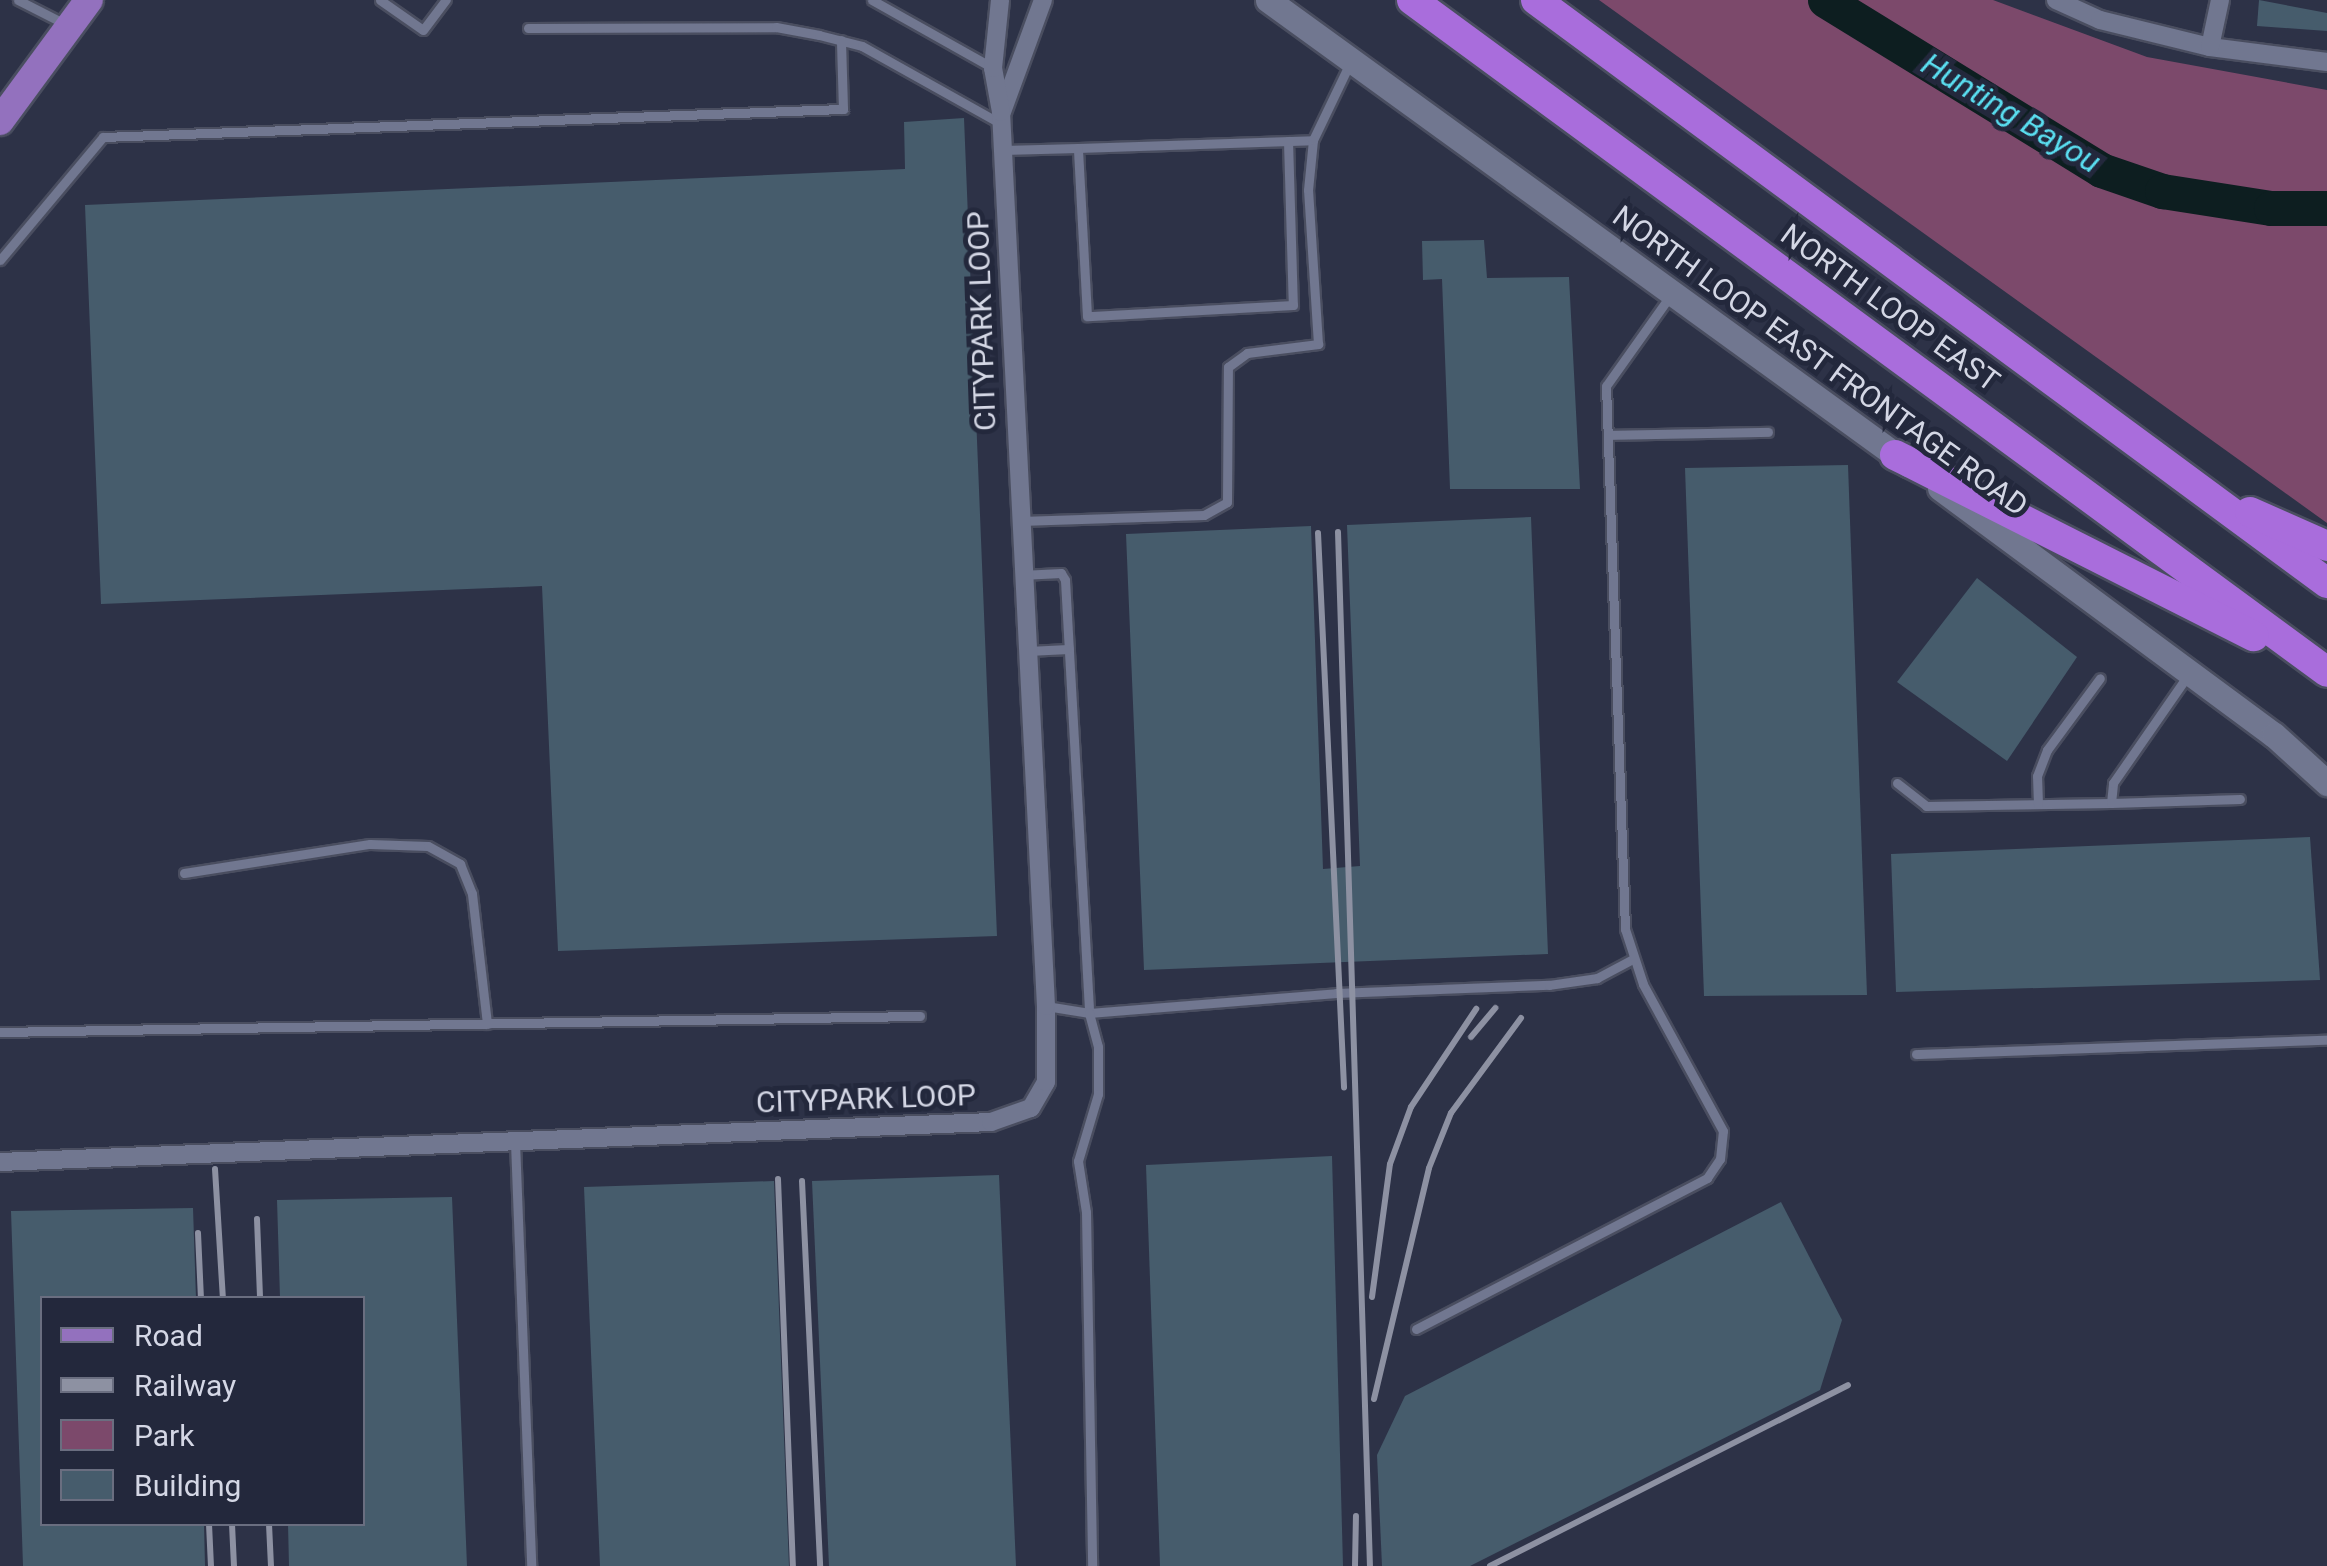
<!DOCTYPE html>
<style>
body{margin:0}
#map{position:relative;width:2327px;height:1566px;overflow:hidden;background:#2d3247;font-family:Roboto,sans-serif}
div>[style]{position:absolute}
[style*='--x']{left:calc(var(--x)*1px);top:calc(var(--y)*1px);width:calc(var(--w)*1px);rotate:calc(var(--a)*1deg)}
.green>*{inset:0;background:#7c496b}
.river>*{height:35px;margin:-17.5px;padding:0 17.5px;transform-origin:17.5px;border-radius:17.5px;background:#0d1e20}
.building>*{inset:0;background:#465c6c}
.roads{filter:drop-shadow(2px 0 #4a4e60) drop-shadow(-2px 0 #4a4e60) drop-shadow(0 2px #4a4e60) drop-shadow(0 -2px #4a4e60)}
.service>*{height:9px;margin:-4.5px;padding:0 4.5px;transform-origin:4.5px;border-radius:4.5px;background:#717790}
.minor>*{height:18px;margin:-9px;padding:0 9px;transform-origin:9px;border-radius:9px;background:#717790}
.secondary>*{height:25px;margin:-12.5px;padding:0 12.5px;transform-origin:12.5px;border-radius:12.5px;background:#717790}
.primary>*{height:28px;margin:-14px;padding:0 14px;transform-origin:14px;border-radius:14px;background:#9371be}
.motorway>*{height:30px;margin:-15px;padding:0 15px;transform-origin:15px;border-radius:15px;background:#a96ddc}
.rail>*{height:6px;margin:-3px;padding:0 3px;transform-origin:3px;border-radius:3px;background:#8d91a2}
span{translate:-50% -50%;white-space:nowrap;text-align:center;line-height:1.15;-webkit-text-stroke:10px #23283c;paint-order:stroke}
.street-label{font-size:30px;color:#d4d7e5}
.water-label{font-size:32px;color:#5adff1;font-style:italic}
.legend{position:absolute;left:40px;top:1296px;width:325px;height:230px;box-sizing:border-box;background:#23283c;border:2px solid #6a6e80;margin:0;padding:12px 18px;list-style:none;font-size:30px;color:#d4d7e5}
.legend li{display:flex;align-items:center;gap:20px;height:50px}
.legend b{width:50px;border:2px solid #6a6e80}
</style>
<div id="map">
<div class="green">
<i style="clip-path:polygon(1599px 0,1993px 0,2147px 57px,2327px 90px,2327px 523px)"></i>
</div>
<div class="river">
<i style="--x:1825;--y:0;--w:324;--a:31.6"></i>
<i style="--x:2101;--y:170;--w:65;--a:19"></i>
<i style="--x:2162;--y:191;--w:110;--a:8.9"></i>
<i style="--x:2271;--y:208;--w:56;--a:0"></i>
</div>
<div class="building">
<i style="clip-path:polygon(2259px 0,2327px 13px,2327px 31px,2257px 26px)"></i>
<i style="clip-path:polygon(964px 118px,997px 936px,558px 951px,542px 586px,101px 604px,85px 205px,905px 169px,904px 122px)"></i>
<i style="clip-path:polygon(1484px 240px,1487px 278px,1569px 277px,1580px 489px,1450px 489px,1442px 279px,1423px 280px,1422px 241px)"></i>
<i style="clip-path:polygon(1848px 465px,1867px 995px,1704px 996px,1685px 468px)"></i>
<i style="clip-path:polygon(1531px 517px,1548px 954px,1144px 970px,1126px 534px,1311px 526px,1323px 869px,1360px 866px,1347px 525px)"></i>
<i style="clip-path:polygon(1977px 578px,2077px 657px,2007px 761px,1897px 682px)"></i>
<i style="clip-path:polygon(2310px 837px,2320px 980px,1896px 992px,1891px 854px)"></i>
<i style="clip-path:polygon(1332px 1156px,1343px 1566px,1160px 1566px,1146px 1165px)"></i>
<i style="clip-path:polygon(999px 1175px,1016px 1566px,829px 1566px,812px 1181px)"></i>
<i style="clip-path:polygon(774px 1181px,789px 1566px,600px 1566px,584px 1187px)"></i>
<i style="clip-path:polygon(452px 1197px,467px 1566px,289px 1566px,288px 1524px,362px 1524px,362px 1298px,280px 1298px,277px 1200px)"></i>
<i style="clip-path:polygon(1781px 1202px,1842px 1320px,1820px 1390px,1470px 1566px,1382px 1566px,1377px 1455px,1405px 1396px)"></i>
<i style="clip-path:polygon(193px 1208px,196px 1298px,42px 1298px,42px 1524px,204px 1524px,205px 1566px,23px 1566px,11px 1211px)"></i>
</div>
<div class="roads">
<div class="service">
<i style="--x:18;--y:0;--w:55;--a:27"></i>
<i style="--x:380;--y:0;--w:52;--a:34.9"></i>
<i style="--x:423;--y:30;--w:38;--a:-53"></i>
<i style="--x:872;--y:0;--w:139;--a:29.3"></i>
<i style="--x:528;--y:28;--w:248;--a:-0.2"></i>
<i style="--x:776;--y:27;--w:44;--a:10.5"></i>
<i style="--x:819;--y:35;--w:44;--a:14.3"></i>
<i style="--x:862;--y:46;--w:158;--a:29.2"></i>
<i style="--x:1288;--y:141;--w:164;--a:88.3"></i>
<i style="--x:1293;--y:305;--w:206;--a:176.9"></i>
<i style="--x:1087;--y:316;--w:168;--a:-93.1"></i>
<i style="--x:1078;--y:148;--w:235;--a:-1.9"></i>
<i style="--x:1003;--y:150;--w:75;--a:-1.5"></i>
<i style="--x:0;--y:260;--w:160;--a:-50.1"></i>
<i style="--x:103;--y:137;--w:741;--a:-2.17"></i>
<i style="--x:843;--y:109;--w:69;--a:-91.7"></i>
<i style="--x:1608;--y:435;--w:160;--a:-1.1"></i>
<i style="--x:1020;--y:521;--w:184;--a:-1.9"></i>
<i style="--x:1204;--y:515;--w:26;--a:-29"></i>
<i style="--x:1227;--y:502;--w:135;--a:-89.6"></i>
<i style="--x:1228;--y:367;--w:24;--a:-36"></i>
<i style="--x:1247;--y:353;--w:72;--a:-7.2"></i>
<i style="--x:1318;--y:344;--w:154;--a:-93.7"></i>
<i style="--x:1308;--y:190;--w:50;--a:-84.3"></i>
<i style="--x:1313;--y:140;--w:83;--a:-64.4"></i>
<i style="--x:1021;--y:575;--w:40;--a:-2.9"></i>
<i style="--x:1061;--y:573;--w:8;--a:60"></i>
<i style="--x:1065;--y:580;--w:434;--a:86.8"></i>
<i style="--x:1089;--y:1013;--w:248;--a:-4.6"></i>
<i style="--x:1336;--y:993;--w:213;--a:-2.2"></i>
<i style="--x:1549;--y:985;--w:49;--a:-8.3"></i>
<i style="--x:1597;--y:978;--w:40;--a:-28"></i>
<i style="--x:1027;--y:651;--w:42;--a:-2.7"></i>
<i style="--x:1897;--y:783;--w:37;--a:38"></i>
<i style="--x:1926;--y:806;--w:185;--a:-0.9"></i>
<i style="--x:2111;--y:803;--w:20;--a:-84"></i>
<i style="--x:2113;--y:783;--w:131;--a:-55.2"></i>
<i style="--x:2111;--y:803;--w:129;--a:-1.8"></i>
<i style="--x:2038;--y:804;--w:28;--a:-92"></i>
<i style="--x:2037;--y:776;--w:28;--a:-69"></i>
<i style="--x:2047;--y:750;--w:89;--a:-53.6"></i>
<i style="--x:184;--y:873;--w:188;--a:-8.9"></i>
<i style="--x:370;--y:844;--w:58;--a:2"></i>
<i style="--x:428;--y:846;--w:37;--a:29"></i>
<i style="--x:460;--y:864;--w:32;--a:68"></i>
<i style="--x:472;--y:894;--w:131;--a:83.4"></i>
<i style="--x:1046;--y:1006;--w:44;--a:9.2"></i>
<i style="--x:1089;--y:1013;--w:35;--a:75"></i>
<i style="--x:1098;--y:1047;--w:47;--a:90"></i>
<i style="--x:1098;--y:1094;--w:70;--a:106.6"></i>
<i style="--x:1078;--y:1161;--w:52;--a:81.1"></i>
<i style="--x:1086;--y:1212;--w:354;--a:89"></i>
<i style="--x:0;--y:1032;--w:920;--a:-1"></i>
<i style="--x:1916;--y:1054;--w:411;--a:-2"></i>
<i style="--x:515;--y:1142;--w:424;--a:87.8"></i>
<i style="--x:1416;--y:1329;--w:328;--a:-27.4"></i>
<i style="--x:1707;--y:1178;--w:23;--a:-56"></i>
<i style="--x:1720;--y:1159;--w:28;--a:-84"></i>
<i style="--x:1723;--y:1131;--w:167;--a:-118.6"></i>
<i style="--x:1643;--y:984;--w:58;--a:-108.1"></i>
<i style="--x:1625;--y:929;--w:543;--a:-92"></i>
<i style="--x:1606;--y:386;--w:110;--a:-54.6"></i>
</div>
<div class="minor">
<i style="--x:2056;--y:0;--w:48;--a:24.4"></i>
<i style="--x:2100;--y:20;--w:113;--a:13.8"></i>
<i style="--x:2210;--y:47;--w:118;--a:7.3"></i>
<i style="--x:2210;--y:47;--w:48;--a:-78"></i>
<i style="--x:1002;--y:112;--w:119;--a:-69.9"></i>
<i style="--x:0;--y:1162;--w:992;--a:-2.31"></i>
<i style="--x:991;--y:1122;--w:42;--a:-19.3"></i>
<i style="--x:1031;--y:1108;--w:30;--a:-60"></i>
<i style="--x:1046;--y:1082;--w:76;--a:-90"></i>
<i style="--x:1046;--y:1006;--w:895;--a:-92.88"></i>
<i style="--x:1001;--y:112;--w:45;--a:-100.3"></i>
<i style="--x:993;--y:68;--w:68;--a:-84.1"></i>
</div>
<div class="secondary">
<i style="--x:1268;--y:0;--w:791;--a:35.94"></i>
<i style="--x:1940;--y:488;--w:415;--a:36.5"></i>
<i style="--x:2274;--y:735;--w:72;--a:42.2"></i>
</div>
<div class="primary">
<i style="--x:0;--y:121;--w:150;--a:-53.7"></i>
</div>
<div class="motorway">
<i style="--x:1412;--y:0;--w:1135;--a:36.29"></i>
<i style="--x:1536;--y:0;--w:983;--a:36.39"></i>
<i style="--x:1895;--y:455;--w:402;--a:26.8"></i>
<i style="--x:2250;--y:512;--w:84;--a:23.8"></i>
</div>
</div>
<div class="rail">
<i style="--x:1338;--y:532;--w:1034;--a:88.23"></i>
<i style="--x:1318;--y:533;--w:555;--a:87.31"></i>
<i style="--x:1471;--y:1037;--w:38;--a:-50"></i>
<i style="--x:215;--y:1169;--w:129;--a:86.5"></i>
<i style="--x:778;--y:1179;--w:387;--a:87.8"></i>
<i style="--x:802;--y:1181;--w:385;--a:87.3"></i>
<i style="--x:257;--y:1219;--w:79;--a:87.8"></i>
<i style="--x:198;--y:1233;--w:65;--a:87.4"></i>
<i style="--x:1372;--y:1297;--w:134;--a:-82.3"></i>
<i style="--x:1390;--y:1164;--w:61;--a:-69.8"></i>
<i style="--x:1411;--y:1107;--w:118;--a:-56.4"></i>
<i style="--x:1374;--y:1399;--w:237;--a:-76.6"></i>
<i style="--x:1429;--y:1168;--w:59;--a:-68.2"></i>
<i style="--x:1451;--y:1113;--w:118;--a:-53.6"></i>
<i style="--x:209;--y:1524;--w:42;--a:87.3"></i>
<i style="--x:232;--y:1524;--w:42;--a:87.3"></i>
<i style="--x:269;--y:1524;--w:42;--a:87.3"></i>
<i style="--x:1355;--y:1566;--w:50;--a:-88.9"></i>
<i style="--x:1490;--y:1566;--w:401;--a:-26.8"></i>
</div>
<div class="street-label">
<span style="left:1890px;top:308px;rotate:36deg">NORTH LOOP EAST</span>
<span style="left:982px;top:321px;rotate:-92deg">CITYPARK LOOP</span>
<span style="left:1820px;top:361px;rotate:36deg">NORTH LOOP EAST FRONTAGE ROAD</span>
<span style="left:866px;top:1099px;rotate:-2deg">CITYPARK LOOP</span>
</div>
<div class="water-label">
<span style="left:2011px;top:113px;rotate:31deg">Hunting Bayou</span>
</div>
<ul class="legend">
<li><b style="height:12px;background:#9371be"></b>Road</li>
<li><b style="height:12px;background:#8d91a2"></b>Railway</li>
<li><b style="height:28px;background:#7c496b"></b>Park</li>
<li><b style="height:28px;background:#465c6c"></b>Building</li>
</ul>
</div>
